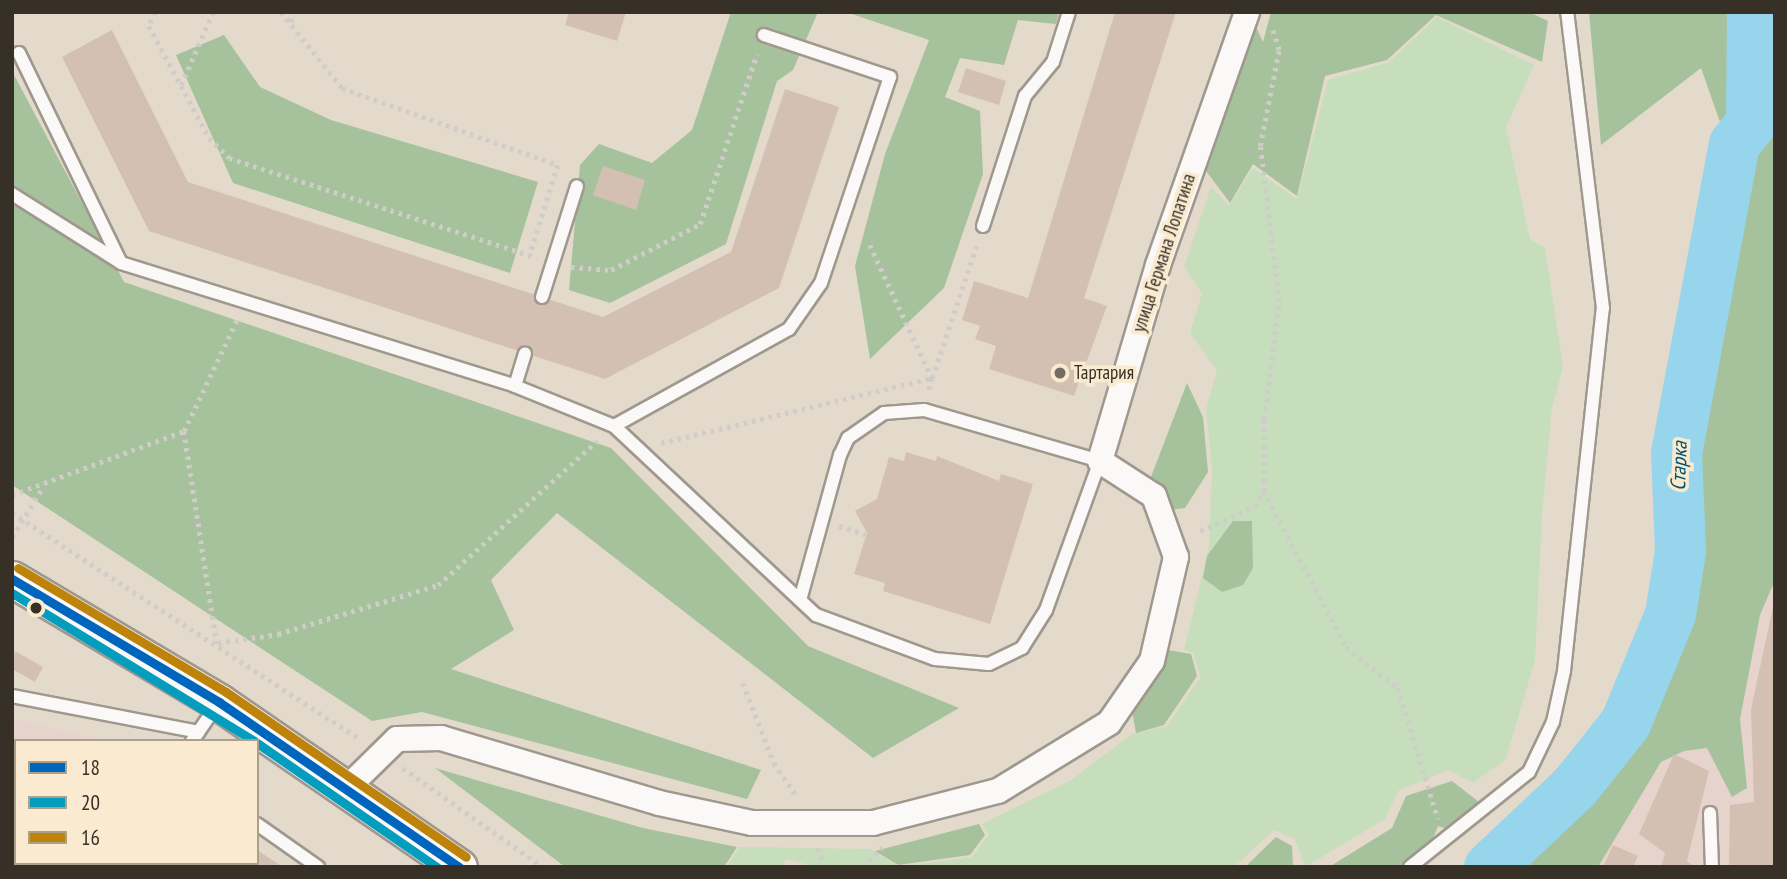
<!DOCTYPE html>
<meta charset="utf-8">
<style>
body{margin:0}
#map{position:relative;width:1787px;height:879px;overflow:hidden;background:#e3dacc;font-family:"PT Sans Narrow",sans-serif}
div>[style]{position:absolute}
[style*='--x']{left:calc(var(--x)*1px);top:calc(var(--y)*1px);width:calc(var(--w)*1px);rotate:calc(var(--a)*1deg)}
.industrial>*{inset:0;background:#e6d3cc}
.green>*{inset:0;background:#c7debd}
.forest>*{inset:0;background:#a6c29c}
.river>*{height:51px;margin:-25.5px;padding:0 25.5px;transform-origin:25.5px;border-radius:25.5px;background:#97d5ec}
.building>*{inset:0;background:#d3c0b3}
.path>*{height:4.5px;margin-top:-2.25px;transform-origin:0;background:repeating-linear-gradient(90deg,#cfccc9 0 3.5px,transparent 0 8.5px)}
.roads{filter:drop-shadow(2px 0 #9f988e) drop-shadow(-2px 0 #9f988e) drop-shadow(0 2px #9f988e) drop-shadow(0 -2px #9f988e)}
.service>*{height:12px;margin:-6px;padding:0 6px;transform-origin:6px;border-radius:6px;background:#fbf9f7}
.minor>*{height:24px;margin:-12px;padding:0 12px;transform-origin:12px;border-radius:12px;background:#fbf9f7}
.secondary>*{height:35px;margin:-17.5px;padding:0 17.5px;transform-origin:17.5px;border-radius:17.5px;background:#fbf9f7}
.bus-1>*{height:9px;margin:-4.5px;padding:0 4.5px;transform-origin:4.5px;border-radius:4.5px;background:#0065bd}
.bus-2>*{height:9px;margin:-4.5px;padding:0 4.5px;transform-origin:4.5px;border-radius:4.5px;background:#059dbd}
.bus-3>*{height:9px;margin:-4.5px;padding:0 4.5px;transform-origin:4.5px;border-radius:4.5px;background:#bd830b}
.dots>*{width:19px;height:19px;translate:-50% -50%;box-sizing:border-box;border:4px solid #faead0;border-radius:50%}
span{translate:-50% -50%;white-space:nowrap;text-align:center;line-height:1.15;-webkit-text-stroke:7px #faead0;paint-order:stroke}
.street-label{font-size:19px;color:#363026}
.poi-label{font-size:19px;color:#363026}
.left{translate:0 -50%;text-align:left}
.water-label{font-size:21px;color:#01546d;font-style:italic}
.frame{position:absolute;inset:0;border:14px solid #363026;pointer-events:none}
.legend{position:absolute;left:14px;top:739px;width:245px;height:126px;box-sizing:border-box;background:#faead0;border:2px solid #aca08c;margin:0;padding:9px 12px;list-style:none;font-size:21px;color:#363026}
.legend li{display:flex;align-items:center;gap:14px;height:35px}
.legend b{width:35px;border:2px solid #aca08c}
</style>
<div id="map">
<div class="industrial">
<i style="clip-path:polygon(1775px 317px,1775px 867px,1505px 867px,1625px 764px)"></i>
<i style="clip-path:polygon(12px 718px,103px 741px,16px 741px,16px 863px,185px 867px,12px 867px)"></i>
</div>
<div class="green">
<i style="clip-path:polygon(1437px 17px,1534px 65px,1506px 127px,1530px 239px,1545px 248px,1563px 367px,1552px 408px,1542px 515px,1535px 660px,1506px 759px,1473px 783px,1448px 770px,1398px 791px,1385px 819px,1305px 867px,1295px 839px,1274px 830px,1234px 867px,817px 867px,785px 859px,784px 867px,727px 867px,739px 847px,871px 849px,899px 867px,972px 857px,989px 834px,982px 824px,1071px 780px,1132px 734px,1167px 726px,1201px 677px,1193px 653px,1184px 650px,1209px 547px,1212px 469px,1206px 410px,1217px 370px,1190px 333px,1202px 293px,1184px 267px,1211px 187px,1229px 206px,1253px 168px,1297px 199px,1328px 80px,1389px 62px)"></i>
</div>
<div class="forest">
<i style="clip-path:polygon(731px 12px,818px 12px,793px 70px,777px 81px,726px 244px,610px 303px,569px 290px,580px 165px,599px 144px,652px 163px,692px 130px)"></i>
<i style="clip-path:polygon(846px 12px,1059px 12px,1056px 24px,1018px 20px,1004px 65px,960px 58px,945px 97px,980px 111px,983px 174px,944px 288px,870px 359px,855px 266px,885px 154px,929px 40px)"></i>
<i style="clip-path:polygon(1235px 12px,1249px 12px,1263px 42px,1271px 12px,1529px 12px,1548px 21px,1542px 62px,1436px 15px,1387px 60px,1325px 76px,1297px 196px,1253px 164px,1230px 203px,1200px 163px,1170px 193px)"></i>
<i style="clip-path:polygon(1589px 12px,1775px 12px,1775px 580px,1760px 615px,1740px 719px,1747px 788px,1732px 797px,1707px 748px,1684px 751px,1661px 762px,1598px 867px,1478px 867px,1593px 741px,1670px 574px,1661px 399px,1720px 122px,1701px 68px,1601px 145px)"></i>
<i style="clip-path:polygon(224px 35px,260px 87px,331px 120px,538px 182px,510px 273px,233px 183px,176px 55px)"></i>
<i style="clip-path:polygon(12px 71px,124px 282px,611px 448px,808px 646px,959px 708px,873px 758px,557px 513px,491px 580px,514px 630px,451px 669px,761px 770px,747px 799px,422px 712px,372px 721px,12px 485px)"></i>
<i style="clip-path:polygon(1187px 383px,1203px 417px,1208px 472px,1185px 508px,1156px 512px,1149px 482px)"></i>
<i style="clip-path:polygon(1233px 521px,1252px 521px,1253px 568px,1243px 585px,1222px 592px,1203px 578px,1207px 556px)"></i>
<i style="clip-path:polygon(1162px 649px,1191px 654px,1197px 676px,1164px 725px,1136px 733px,1131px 705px)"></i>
<i style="clip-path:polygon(435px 768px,643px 828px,737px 847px,724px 867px,565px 867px)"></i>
<i style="clip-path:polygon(1452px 781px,1479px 802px,1465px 835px,1438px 826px,1421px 867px,1329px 867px,1392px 828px,1406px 796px)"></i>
<i style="clip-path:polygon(979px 824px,985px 835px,970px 855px,898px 865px,875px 851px)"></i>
<i style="clip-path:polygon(1276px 837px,1292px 846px,1293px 867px,1245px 867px)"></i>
</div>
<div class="river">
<i style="--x:1489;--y:867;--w:117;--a:-43.3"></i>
<i style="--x:1574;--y:787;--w:82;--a:-51.4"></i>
<i style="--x:1625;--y:723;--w:118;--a:-67.6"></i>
<i style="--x:1670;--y:614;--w:64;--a:-81"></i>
<i style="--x:1680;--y:551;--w:98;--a:-92.3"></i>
<i style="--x:1676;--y:453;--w:314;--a:-79.4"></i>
<i style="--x:1734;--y:144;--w:28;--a:-52"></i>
<i style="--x:1751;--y:122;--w:110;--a:-89.5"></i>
</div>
<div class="building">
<i style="clip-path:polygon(569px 12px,626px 12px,617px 41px,565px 25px)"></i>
<i style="clip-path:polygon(1115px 12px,1176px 12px,1084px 298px,1107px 306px,1074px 396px,989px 369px,996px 346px,975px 339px,980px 326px,962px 320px,974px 281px,1028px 298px)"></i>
<i style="clip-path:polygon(112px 30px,188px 182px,603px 317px,731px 252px,785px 89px,839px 107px,779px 288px,605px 379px,149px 231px,62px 57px)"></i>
<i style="clip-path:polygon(966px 68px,1006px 81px,999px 105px,958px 92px)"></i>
<i style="clip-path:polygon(603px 166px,645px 180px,636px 210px,593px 195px)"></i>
<i style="clip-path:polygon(906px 452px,936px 461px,937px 456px,999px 481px,1001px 474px,1033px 484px,990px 624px,883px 591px,885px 583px,854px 574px,867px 533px,855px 511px,877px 499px,889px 457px,904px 461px)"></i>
<i style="clip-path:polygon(1775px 598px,1775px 867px,1729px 867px,1730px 805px,1754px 802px,1751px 709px)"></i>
<i style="clip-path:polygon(15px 651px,43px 667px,35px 682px,12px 669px)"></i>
<i style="clip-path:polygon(12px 740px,16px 741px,16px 813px,12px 812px)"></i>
<i style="clip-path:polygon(1674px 754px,1709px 771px,1687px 861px,1695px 867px,1661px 867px,1665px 853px,1639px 834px)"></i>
<i style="clip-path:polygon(12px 842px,16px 863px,100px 867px,12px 867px)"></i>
<i style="clip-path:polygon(1613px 845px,1638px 856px,1633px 867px,1603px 867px)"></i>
<i style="clip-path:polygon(257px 850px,283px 867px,185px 867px,257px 863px)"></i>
</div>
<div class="path">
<i style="--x:155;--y:12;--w:15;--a:113"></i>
<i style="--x:149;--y:26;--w:127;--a:61.8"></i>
<i style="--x:209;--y:138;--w:28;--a:45"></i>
<i style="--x:229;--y:158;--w:323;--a:17.9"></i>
<i style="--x:281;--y:12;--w:97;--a:51.2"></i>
<i style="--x:342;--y:88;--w:229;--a:19.6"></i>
<i style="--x:558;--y:165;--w:94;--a:107.3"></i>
<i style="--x:291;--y:22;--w:10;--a:-73"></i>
<i style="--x:181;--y:85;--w:80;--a:-66.3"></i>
<i style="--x:870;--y:245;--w:147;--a:65"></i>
<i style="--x:932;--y:378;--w:14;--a:102"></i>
<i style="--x:571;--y:267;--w:40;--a:4.3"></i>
<i style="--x:611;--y:270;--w:100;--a:-27.3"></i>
<i style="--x:700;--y:224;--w:179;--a:-71.5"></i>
<i style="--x:184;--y:431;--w:215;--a:81.2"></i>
<i style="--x:661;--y:443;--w:279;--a:-13.5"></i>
<i style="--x:932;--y:378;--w:141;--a:-71.4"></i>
<i style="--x:1264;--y:491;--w:176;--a:62.3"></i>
<i style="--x:1346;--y:647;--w:66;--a:38.3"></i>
<i style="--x:1398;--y:688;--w:137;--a:73"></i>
<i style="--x:12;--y:495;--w:184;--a:-20.4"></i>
<i style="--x:184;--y:431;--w:125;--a:-64.5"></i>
<i style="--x:12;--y:513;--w:416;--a:33"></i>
<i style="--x:839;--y:526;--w:28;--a:18"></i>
<i style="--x:1200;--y:531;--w:60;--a:-24.4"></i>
<i style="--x:1255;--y:506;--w:17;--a:-59"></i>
<i style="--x:1264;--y:491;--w:72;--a:-90"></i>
<i style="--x:1264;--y:419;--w:118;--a:-82.7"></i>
<i style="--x:1279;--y:302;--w:157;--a:-96.9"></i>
<i style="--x:1260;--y:146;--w:98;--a:-78.8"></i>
<i style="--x:1279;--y:50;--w:25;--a:-108"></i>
<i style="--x:12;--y:537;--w:59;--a:-58.2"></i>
<i style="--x:218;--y:643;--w:61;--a:-8.5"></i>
<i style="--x:278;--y:634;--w:167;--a:-17"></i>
<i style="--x:438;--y:585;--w:215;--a:-42.2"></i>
<i style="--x:743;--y:683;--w:86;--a:68.8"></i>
<i style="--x:774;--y:763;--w:42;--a:55.6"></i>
<i style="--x:403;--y:768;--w:171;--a:35.3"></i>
<i style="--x:818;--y:848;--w:20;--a:70"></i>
<i style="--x:863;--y:867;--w:28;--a:-46"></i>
</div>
<div class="roads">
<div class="service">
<i style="--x:19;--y:53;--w:231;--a:64.1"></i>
<i style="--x:12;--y:194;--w:129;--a:32.3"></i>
<i style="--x:121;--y:263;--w:413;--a:17.3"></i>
<i style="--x:515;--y:386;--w:107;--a:22"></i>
<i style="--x:614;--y:426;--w:277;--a:43.1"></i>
<i style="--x:816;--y:615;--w:127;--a:20.3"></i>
<i style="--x:935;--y:659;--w:54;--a:5.3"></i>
<i style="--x:989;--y:664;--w:37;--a:-26"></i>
<i style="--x:1022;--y:648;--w:45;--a:-57.7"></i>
<i style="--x:1046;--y:610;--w:158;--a:-70.1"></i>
<i style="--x:1100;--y:461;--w:183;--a:-163.8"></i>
<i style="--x:924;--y:410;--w:40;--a:175.7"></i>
<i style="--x:884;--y:413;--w:44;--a:145.2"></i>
<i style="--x:848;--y:438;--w:19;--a:115"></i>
<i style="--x:840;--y:455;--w:150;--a:105.4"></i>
<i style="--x:983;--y:226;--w:137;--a:-72.1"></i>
<i style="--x:1025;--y:96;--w:44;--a:-50.5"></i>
<i style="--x:1053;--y:62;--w:52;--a:-72.3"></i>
<i style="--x:542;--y:297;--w:116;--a:-72.5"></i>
<i style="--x:515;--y:386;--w:34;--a:-73"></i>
<i style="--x:614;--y:426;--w:200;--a:-29"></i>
<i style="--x:789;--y:329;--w:56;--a:-55.2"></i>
<i style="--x:821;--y:283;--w:217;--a:-71.5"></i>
<i style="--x:890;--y:77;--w:133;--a:-161.6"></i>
<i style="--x:12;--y:696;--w:190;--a:10.9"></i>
<i style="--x:192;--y:741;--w:44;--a:-55.2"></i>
<i style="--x:1710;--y:813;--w:54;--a:87.9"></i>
<i style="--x:257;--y:824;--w:75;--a:35.2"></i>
<i style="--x:12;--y:826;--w:4;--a:14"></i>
<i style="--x:1410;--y:867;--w:152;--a:-38.6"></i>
<i style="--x:1529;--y:772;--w:55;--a:-64.4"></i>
<i style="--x:1553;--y:722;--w:52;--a:-77.8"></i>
<i style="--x:1564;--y:671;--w:365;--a:-83.9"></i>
<i style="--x:1603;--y:308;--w:298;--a:-96.9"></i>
</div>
<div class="minor">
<i style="--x:349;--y:786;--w:67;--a:-44.4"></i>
<i style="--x:397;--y:739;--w:44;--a:-1.3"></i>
<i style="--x:441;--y:738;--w:227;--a:16.6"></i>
<i style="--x:659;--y:803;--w:95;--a:12.1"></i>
<i style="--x:752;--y:823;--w:121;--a:0"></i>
<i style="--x:873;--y:823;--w:129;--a:-14.4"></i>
<i style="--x:998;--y:791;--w:130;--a:-31.5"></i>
<i style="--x:1109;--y:723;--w:75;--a:-55.3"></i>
<i style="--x:1152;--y:661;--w:107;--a:-77"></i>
<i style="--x:1176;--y:557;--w:65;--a:-109.8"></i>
<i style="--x:1154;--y:496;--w:64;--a:-147.1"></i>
<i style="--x:1100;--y:461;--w:204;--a:-73.5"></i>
<i style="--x:1158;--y:265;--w:268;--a:-70.6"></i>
</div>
<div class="secondary">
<i style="--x:12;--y:579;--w:241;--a:30.7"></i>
<i style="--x:219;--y:702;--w:291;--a:34.5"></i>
</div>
</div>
<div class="bus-1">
<i style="--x:12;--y:579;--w:241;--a:30.7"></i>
<i style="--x:219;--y:702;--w:291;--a:34.5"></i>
</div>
<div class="bus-2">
<i style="--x:12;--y:593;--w:284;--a:31.4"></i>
<i style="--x:257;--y:743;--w:219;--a:34.6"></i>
</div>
<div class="bus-3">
<i style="--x:18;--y:568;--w:242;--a:30.8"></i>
<i style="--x:226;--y:692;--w:291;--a:34.5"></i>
</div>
<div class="dots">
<i style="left:1060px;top:373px;background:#736c60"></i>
<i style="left:36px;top:608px;background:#363026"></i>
</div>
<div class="street-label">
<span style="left:1164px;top:253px;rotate:-72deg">улица Германа Лопатина</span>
</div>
<div class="poi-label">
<span class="left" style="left:1074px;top:373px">Тартария</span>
</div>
<div class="water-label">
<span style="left:1679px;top:466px;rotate:-88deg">Старка</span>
</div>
<div class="frame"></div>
<ul class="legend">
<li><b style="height:9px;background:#0065bd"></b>18</li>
<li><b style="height:9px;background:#059dbd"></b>20</li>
<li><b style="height:9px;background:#bd830b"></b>16</li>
</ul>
</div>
